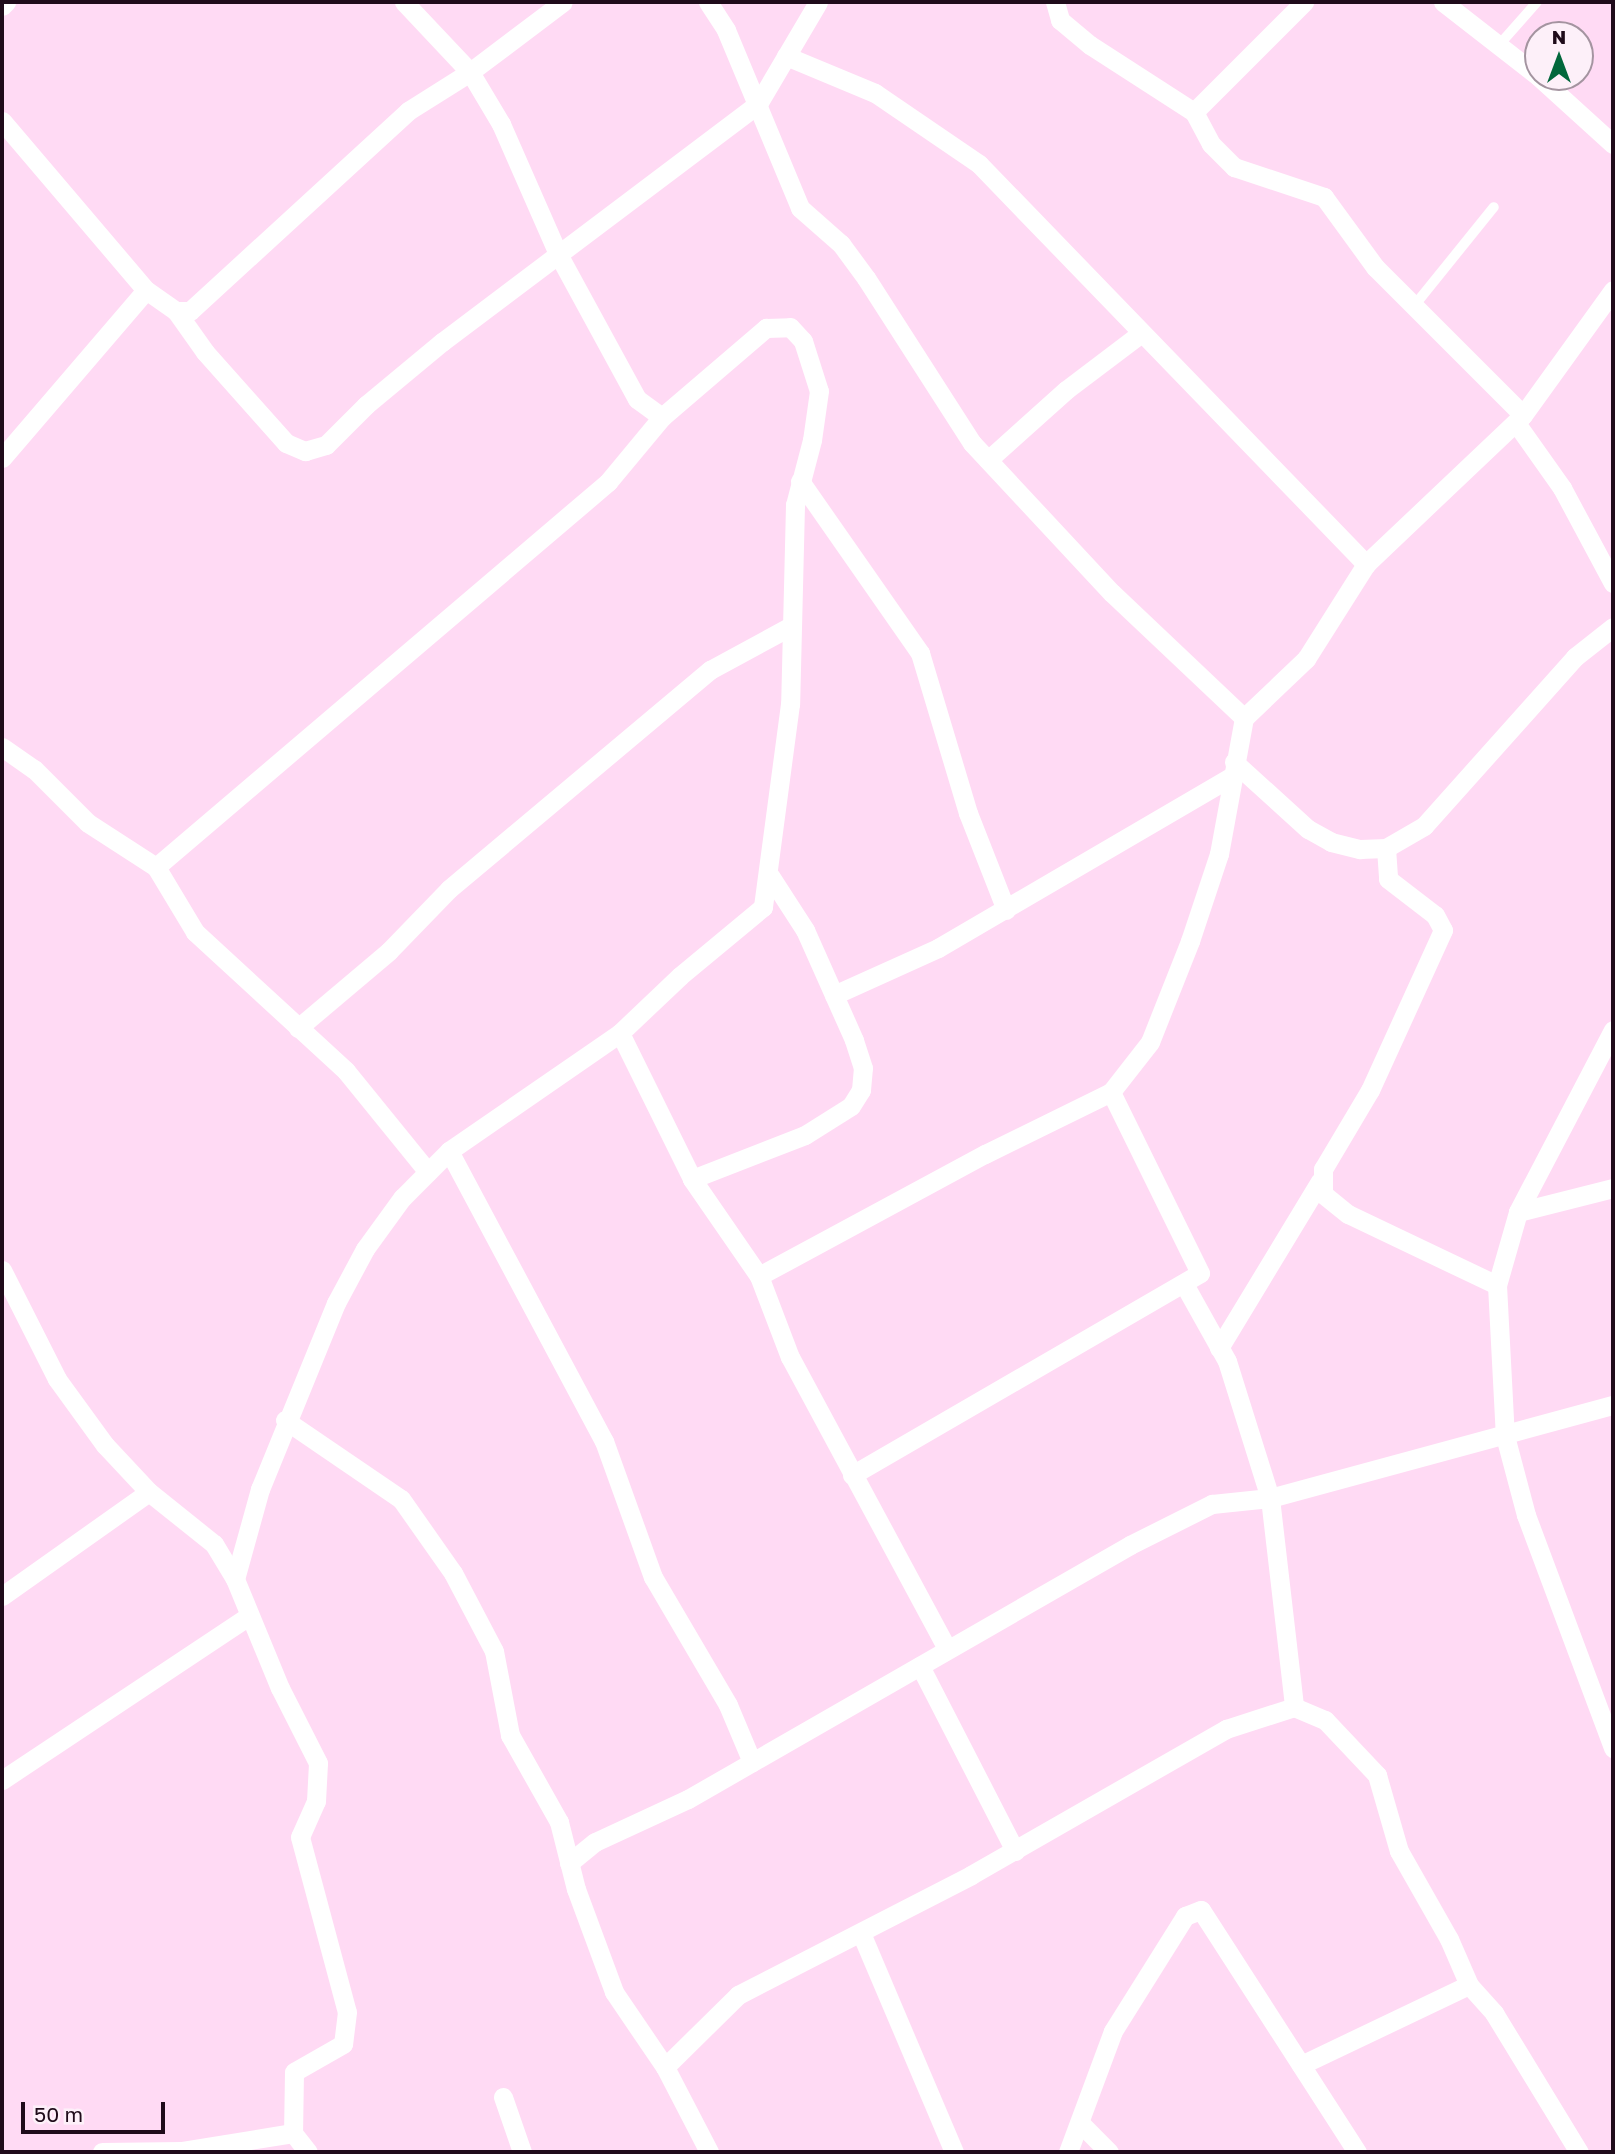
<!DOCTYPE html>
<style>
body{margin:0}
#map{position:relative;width:1615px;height:2154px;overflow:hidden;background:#ffdaf4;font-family:"Golos Text",sans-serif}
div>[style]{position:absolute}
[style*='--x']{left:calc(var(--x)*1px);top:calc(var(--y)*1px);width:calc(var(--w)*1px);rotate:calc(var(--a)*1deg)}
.service>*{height:10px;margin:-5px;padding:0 5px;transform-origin:5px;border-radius:5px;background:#fff}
.minor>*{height:19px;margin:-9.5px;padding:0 9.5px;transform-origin:9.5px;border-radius:9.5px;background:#fff}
span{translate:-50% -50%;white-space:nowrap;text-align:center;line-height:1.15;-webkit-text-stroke:7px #fdf0f9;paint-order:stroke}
.frame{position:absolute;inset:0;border:4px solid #1f0b1a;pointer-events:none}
.north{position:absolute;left:1524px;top:21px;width:70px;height:70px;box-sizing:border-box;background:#fdf0f9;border:2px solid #a494a0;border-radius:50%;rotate:0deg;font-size:19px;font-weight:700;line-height:28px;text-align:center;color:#1f0b1a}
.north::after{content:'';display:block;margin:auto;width:24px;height:32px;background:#02673c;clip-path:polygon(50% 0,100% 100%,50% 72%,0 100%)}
.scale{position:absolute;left:21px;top:2102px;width:144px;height:32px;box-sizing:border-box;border:4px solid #1f0b1a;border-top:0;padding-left:9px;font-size:21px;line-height:24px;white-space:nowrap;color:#1f0b1a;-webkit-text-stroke:5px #fdf0f9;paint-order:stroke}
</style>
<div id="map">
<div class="service">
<i style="--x:1499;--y:45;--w:57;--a:-48.5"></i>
<i style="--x:1414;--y:306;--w:127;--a:-51.1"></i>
</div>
<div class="minor">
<i style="--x:404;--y:2;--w:96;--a:46.7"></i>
<i style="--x:470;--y:72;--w:61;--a:59.2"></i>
<i style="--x:501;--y:124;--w:142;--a:66.3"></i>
<i style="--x:558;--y:254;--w:165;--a:61.4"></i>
<i style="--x:637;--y:399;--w:31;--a:36"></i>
<i style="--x:708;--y:2;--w:33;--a:57"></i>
<i style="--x:726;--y:30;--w:193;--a:67.4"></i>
<i style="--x:800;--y:208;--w:55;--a:41.3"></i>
<i style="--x:841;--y:244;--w:42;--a:53.7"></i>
<i style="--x:866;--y:278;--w:196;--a:57.3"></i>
<i style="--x:972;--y:443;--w:205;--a:47"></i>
<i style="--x:1112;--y:593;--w:182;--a:43.4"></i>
<i style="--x:1055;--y:2;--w:19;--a:74"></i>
<i style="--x:1060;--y:20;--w:39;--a:40"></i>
<i style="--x:1090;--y:45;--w:124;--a:32.8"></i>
<i style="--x:1194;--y:112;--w:36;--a:62"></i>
<i style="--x:1211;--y:144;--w:33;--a:45"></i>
<i style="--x:1234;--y:167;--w:95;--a:18.4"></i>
<i style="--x:1324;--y:197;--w:87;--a:53.9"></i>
<i style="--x:1375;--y:267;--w:209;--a:45"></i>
<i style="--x:1443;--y:2;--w:120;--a:37.9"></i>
<i style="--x:2;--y:6;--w:6;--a:-45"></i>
<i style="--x:786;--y:56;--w:96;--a:22.6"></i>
<i style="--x:875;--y:93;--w:126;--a:34.3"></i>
<i style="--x:979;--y:164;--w:557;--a:45.95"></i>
<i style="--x:1539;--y:77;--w:100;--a:42.2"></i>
<i style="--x:1194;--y:112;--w:156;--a:-45"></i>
<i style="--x:2;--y:121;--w:222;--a:49.6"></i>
<i style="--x:146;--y:290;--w:37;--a:35"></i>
<i style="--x:176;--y:311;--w:14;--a:0"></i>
<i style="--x:190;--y:311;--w:296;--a:-42.5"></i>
<i style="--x:408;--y:111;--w:73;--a:-32.2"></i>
<i style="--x:470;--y:72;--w:116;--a:-37"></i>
<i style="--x:176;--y:311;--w:50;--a:54.7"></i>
<i style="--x:205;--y:352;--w:122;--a:48.3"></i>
<i style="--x:286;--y:443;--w:21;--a:23"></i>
<i style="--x:305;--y:451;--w:22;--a:-16"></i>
<i style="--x:326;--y:445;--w:57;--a:-45"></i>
<i style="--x:366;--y:405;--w:99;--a:-39.7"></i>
<i style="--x:442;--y:342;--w:396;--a:-37"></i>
<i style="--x:758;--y:104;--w:118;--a:-59.5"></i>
<i style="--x:1516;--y:423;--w:80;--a:54.7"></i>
<i style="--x:1562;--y:488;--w:108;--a:61.8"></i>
<i style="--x:2;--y:458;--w:221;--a:-49.4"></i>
<i style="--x:988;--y:460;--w:105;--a:-41.9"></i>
<i style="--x:1066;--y:390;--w:93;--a:-37.1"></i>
<i style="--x:800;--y:481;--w:210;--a:55.1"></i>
<i style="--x:920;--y:653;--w:167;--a:73.3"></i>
<i style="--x:968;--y:813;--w:104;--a:68.6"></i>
<i style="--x:2;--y:747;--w:39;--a:35"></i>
<i style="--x:34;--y:769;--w:76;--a:45"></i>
<i style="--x:88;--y:823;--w:81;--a:32.9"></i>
<i style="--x:156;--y:867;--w:76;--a:59"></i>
<i style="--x:195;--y:932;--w:205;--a:42.6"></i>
<i style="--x:346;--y:1071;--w:130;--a:50.9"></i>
<i style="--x:1234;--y:762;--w:100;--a:42.2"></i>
<i style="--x:1308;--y:829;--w:26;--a:29"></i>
<i style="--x:1331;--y:842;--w:30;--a:14"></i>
<i style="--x:1360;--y:849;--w:26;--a:-2"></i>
<i style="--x:1386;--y:848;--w:44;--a:-30.1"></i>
<i style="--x:1424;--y:826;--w:227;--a:-48.2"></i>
<i style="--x:1575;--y:657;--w:48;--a:-38.3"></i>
<i style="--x:1386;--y:848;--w:31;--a:86"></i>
<i style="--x:1388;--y:879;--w:59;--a:37.5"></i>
<i style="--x:1435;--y:915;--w:17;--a:62"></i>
<i style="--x:1443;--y:930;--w:176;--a:114.5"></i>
<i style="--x:1370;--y:1090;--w:92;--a:120.7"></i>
<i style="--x:1323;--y:1169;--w:25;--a:90"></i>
<i style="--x:1323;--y:1194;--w:32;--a:39"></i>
<i style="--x:1348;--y:1214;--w:165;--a:25.5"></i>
<i style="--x:156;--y:867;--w:594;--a:-40.42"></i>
<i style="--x:608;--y:482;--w:85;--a:-50.3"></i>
<i style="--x:662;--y:417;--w:137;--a:-40.6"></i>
<i style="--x:766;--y:328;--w:24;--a:-2"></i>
<i style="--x:790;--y:327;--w:19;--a:47"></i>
<i style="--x:803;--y:341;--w:52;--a:72.3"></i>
<i style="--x:819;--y:391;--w:49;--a:98.1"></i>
<i style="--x:812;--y:440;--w:67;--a:104.7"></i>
<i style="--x:795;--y:505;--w:199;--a:91.4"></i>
<i style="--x:790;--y:704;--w:205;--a:97.6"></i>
<i style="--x:763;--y:907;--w:108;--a:140.3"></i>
<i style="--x:680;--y:976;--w:83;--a:136.5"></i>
<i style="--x:620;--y:1033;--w:208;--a:145.4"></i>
<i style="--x:449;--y:1151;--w:66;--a:135"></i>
<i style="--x:402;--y:1198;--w:63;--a:126"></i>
<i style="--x:365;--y:1249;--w:61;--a:118.2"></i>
<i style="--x:336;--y:1303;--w:201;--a:112.2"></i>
<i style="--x:260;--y:1489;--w:93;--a:105.5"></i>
<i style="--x:834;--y:995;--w:114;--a:-24.3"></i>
<i style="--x:938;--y:948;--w:341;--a:-30.3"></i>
<i style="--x:298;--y:1028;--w:119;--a:-40.2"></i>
<i style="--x:389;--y:951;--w:86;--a:-45.9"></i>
<i style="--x:449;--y:889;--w:341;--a:-40"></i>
<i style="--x:710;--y:670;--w:92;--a:-28.5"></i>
<i style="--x:1613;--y:1030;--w:205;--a:117.6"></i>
<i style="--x:1518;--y:1212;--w:76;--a:106"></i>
<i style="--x:1497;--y:1285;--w:151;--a:87"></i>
<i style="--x:1505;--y:1436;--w:82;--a:75.1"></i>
<i style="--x:1526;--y:1515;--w:249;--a:69.5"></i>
<i style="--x:620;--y:1033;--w:163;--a:63.7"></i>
<i style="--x:692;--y:1179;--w:118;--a:55.4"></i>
<i style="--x:759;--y:1276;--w:87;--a:69.1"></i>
<i style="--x:790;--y:1357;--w:331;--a:61.7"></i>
<i style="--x:449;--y:1151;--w:329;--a:61.9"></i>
<i style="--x:604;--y:1441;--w:145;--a:70.2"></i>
<i style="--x:653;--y:1577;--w:148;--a:59.6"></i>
<i style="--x:728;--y:1705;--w:62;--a:67.2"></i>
<i style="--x:692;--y:1179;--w:121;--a:-21.3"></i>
<i style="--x:805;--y:1135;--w:54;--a:-32.2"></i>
<i style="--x:851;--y:1106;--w:19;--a:-58"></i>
<i style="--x:861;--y:1090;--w:22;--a:-85"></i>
<i style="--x:863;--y:1068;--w:29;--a:-108"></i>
<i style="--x:854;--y:1040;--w:120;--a:-114"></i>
<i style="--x:805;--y:930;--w:64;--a:-122.9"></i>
<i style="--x:1518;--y:1212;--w:98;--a:-14.2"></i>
<i style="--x:2;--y:1270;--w:122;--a:63.2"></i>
<i style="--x:57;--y:1379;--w:82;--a:54"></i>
<i style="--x:105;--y:1445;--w:64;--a:46.9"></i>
<i style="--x:149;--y:1492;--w:83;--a:38.7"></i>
<i style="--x:214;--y:1544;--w:41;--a:59"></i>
<i style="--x:235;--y:1579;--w:118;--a:67.6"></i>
<i style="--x:280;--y:1688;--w:84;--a:63.1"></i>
<i style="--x:318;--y:1763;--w:38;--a:93"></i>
<i style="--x:316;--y:1801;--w:39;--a:114"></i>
<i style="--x:300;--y:1837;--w:181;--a:75"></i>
<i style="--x:347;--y:2012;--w:32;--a:97"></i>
<i style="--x:343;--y:2044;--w:56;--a:150.3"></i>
<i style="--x:294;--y:2072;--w:61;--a:90.9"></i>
<i style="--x:293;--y:2133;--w:112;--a:170.8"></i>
<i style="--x:182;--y:2151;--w:80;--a:179.3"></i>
<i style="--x:759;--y:1276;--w:257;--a:-28.4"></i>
<i style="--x:985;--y:1154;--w:140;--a:-26.2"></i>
<i style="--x:1111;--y:1092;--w:63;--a:-52"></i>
<i style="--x:1150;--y:1042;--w:109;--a:-68.4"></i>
<i style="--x:1190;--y:941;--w:92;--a:-71.6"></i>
<i style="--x:1219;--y:854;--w:138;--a:-79.6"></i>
<i style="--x:1244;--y:718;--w:86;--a:-43.6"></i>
<i style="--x:1306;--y:659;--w:112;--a:-57.7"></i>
<i style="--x:1366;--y:564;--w:216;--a:-43.5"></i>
<i style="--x:1523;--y:415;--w:154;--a:-54.2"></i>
<i style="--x:1184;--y:1284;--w:88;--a:60.8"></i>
<i style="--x:1227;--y:1361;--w:144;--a:72.6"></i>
<i style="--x:1270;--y:1498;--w:210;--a:83.4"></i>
<i style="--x:1294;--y:1707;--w:34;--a:23"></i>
<i style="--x:1325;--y:1720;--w:76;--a:46.6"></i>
<i style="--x:1377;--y:1775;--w:79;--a:73.9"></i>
<i style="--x:1399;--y:1851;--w:101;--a:60.4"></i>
<i style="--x:1449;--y:1939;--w:50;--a:66.5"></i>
<i style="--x:1469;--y:1985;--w:38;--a:48"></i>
<i style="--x:1494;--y:2013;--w:163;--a:58.6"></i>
<i style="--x:1219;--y:1348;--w:195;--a:-58.8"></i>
<i style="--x:285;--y:1420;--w:140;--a:34.3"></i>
<i style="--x:401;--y:1499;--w:90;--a:54.9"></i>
<i style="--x:453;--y:1573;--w:88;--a:62.3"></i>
<i style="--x:494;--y:1651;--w:86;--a:79.2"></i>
<i style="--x:510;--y:1735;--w:100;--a:60.6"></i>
<i style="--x:559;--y:1822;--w:69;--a:75.8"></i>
<i style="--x:576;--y:1889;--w:110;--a:69.7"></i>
<i style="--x:614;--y:1992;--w:91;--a:55.8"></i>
<i style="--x:665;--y:2067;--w:96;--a:62.6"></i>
<i style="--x:852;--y:1475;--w:402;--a:-30.1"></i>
<i style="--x:1200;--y:1273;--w:202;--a:-116.2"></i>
<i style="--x:2;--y:1596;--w:180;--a:-35.3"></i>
<i style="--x:920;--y:1666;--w:208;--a:62.8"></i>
<i style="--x:2;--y:1780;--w:296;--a:-33.6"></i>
<i style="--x:569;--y:1863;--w:33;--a:-39"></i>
<i style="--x:595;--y:1842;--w:102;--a:-24.8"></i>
<i style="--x:688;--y:1799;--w:510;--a:-29.88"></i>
<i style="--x:1130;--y:1545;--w:92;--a:-26.6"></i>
<i style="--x:1212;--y:1504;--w:58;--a:-5.9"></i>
<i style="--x:1270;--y:1498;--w:355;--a:-15.2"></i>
<i style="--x:861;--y:1933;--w:238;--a:67"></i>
<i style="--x:1301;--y:2065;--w:186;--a:-25.5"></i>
<i style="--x:665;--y:2067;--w:103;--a:-44.6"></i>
<i style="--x:738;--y:1995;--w:262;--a:-27.2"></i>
<i style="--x:971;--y:1875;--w:294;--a:-29.8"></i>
<i style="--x:1226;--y:1729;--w:71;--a:-17.9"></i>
<i style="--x:503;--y:2097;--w:58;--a:70.9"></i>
<i style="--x:1082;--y:2125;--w:38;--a:45"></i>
<i style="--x:293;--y:2133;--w:24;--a:52"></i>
<i style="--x:1068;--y:2152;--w:129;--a:-69.6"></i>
<i style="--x:1113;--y:2031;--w:136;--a:-57.9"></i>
<i style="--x:1185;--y:1916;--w:17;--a:-21"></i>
<i style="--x:1201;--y:1910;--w:288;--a:57.2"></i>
</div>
<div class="frame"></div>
<div class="north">N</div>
<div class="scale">50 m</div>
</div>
